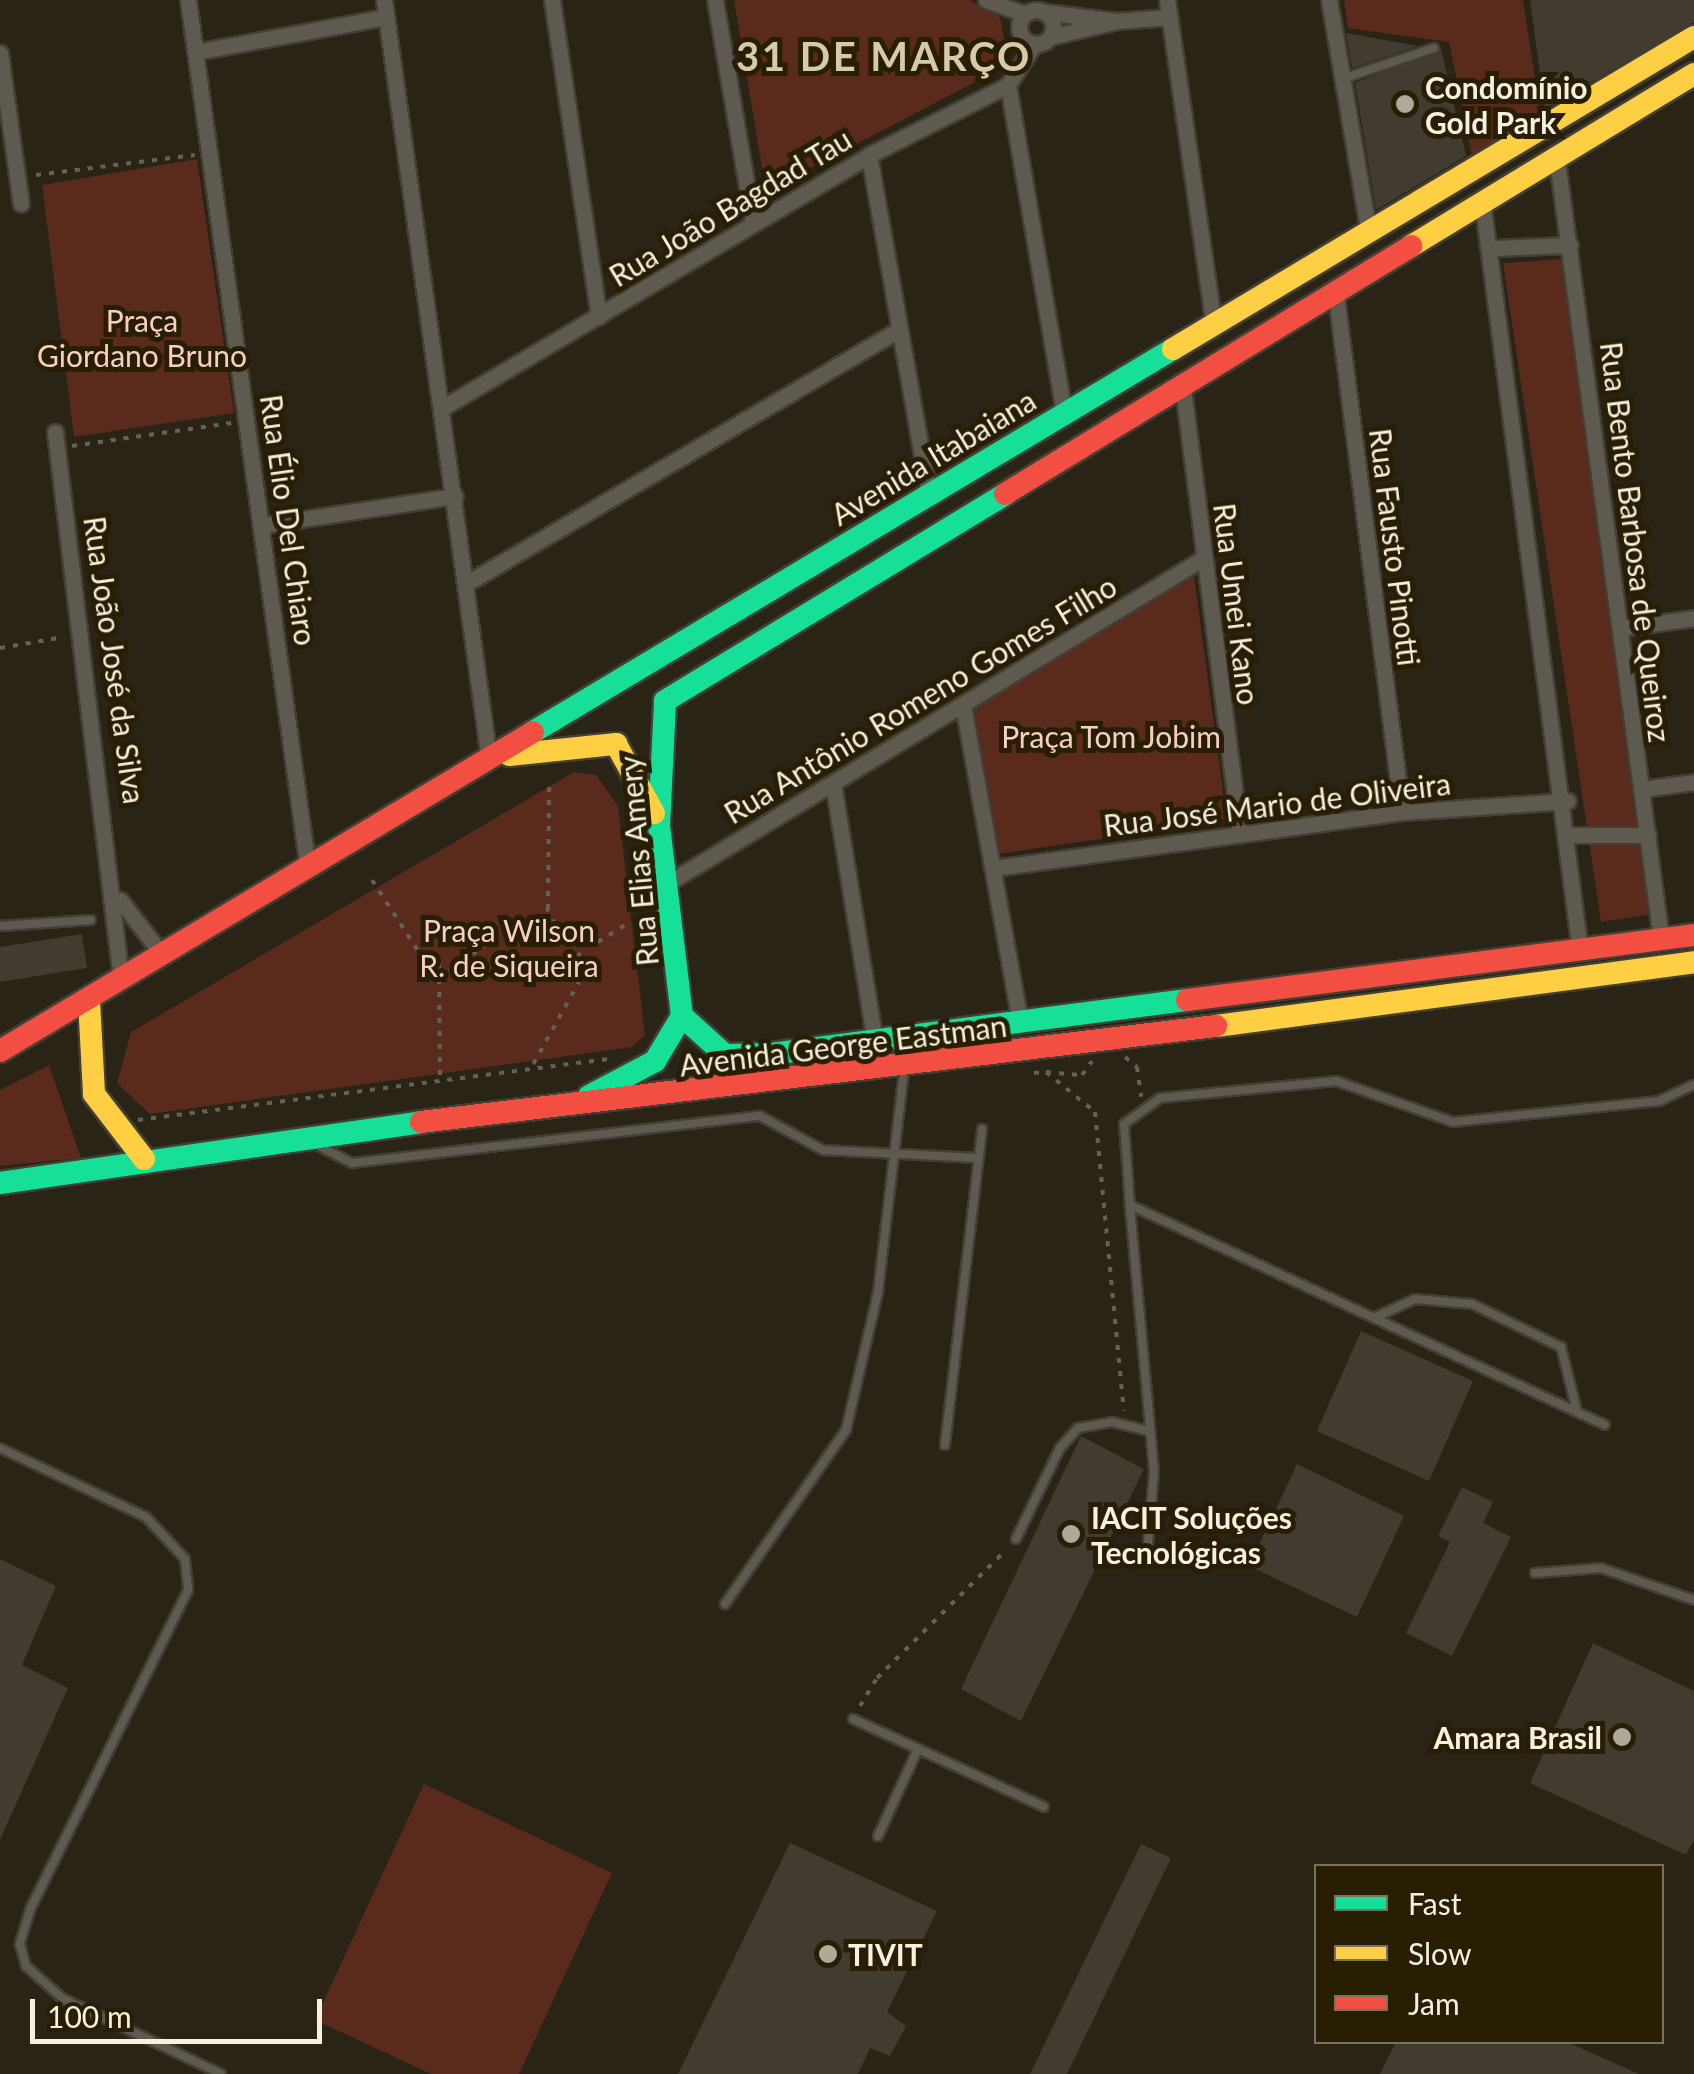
<!DOCTYPE html>
<meta charset="utf-8">
<style>
body{margin:0}
#map{position:relative;width:1694px;height:2074px;overflow:hidden;background:#292415;font-family:Lato,sans-serif}
div>[style]{position:absolute}
[style*='--x']{left:calc(var(--x)*1px);top:calc(var(--y)*1px);width:calc(var(--w)*1px);rotate:calc(var(--a)*1deg)}
.green>*{inset:0;background:#5a2a1d}
.building>*{inset:0;background:#413b30}
.path>*{height:4px;margin-top:-2px;transform-origin:0;background:repeating-linear-gradient(90deg,#646157 0 5px,transparent 0 13px)}
.roads{filter:drop-shadow(2px 0 #433f34) drop-shadow(-2px 0 #433f34) drop-shadow(0 2px #433f34) drop-shadow(0 -2px #433f34)}
.lane>*{height:8px;margin:-4px;padding:0 4px;transform-origin:4px;border-radius:4px;background:#5e5a50}
.street>*{height:15px;margin:-7.5px;padding:0 7.5px;transform-origin:7.5px;border-radius:7.5px;background:#5e5a50}
.street>.ring{margin:-7.5px;padding:0;box-sizing:content-box;background:none;border:15px solid #5e5a50;border-radius:50%}
.fast>*{height:22px;margin:-11px;padding:0 11px;transform-origin:11px;border-radius:11px;background:#16e098}
.slow>*{height:22px;margin:-11px;padding:0 11px;transform-origin:11px;border-radius:11px;background:#ffcf43}
.jam>*{height:22px;margin:-11px;padding:0 11px;transform-origin:11px;border-radius:11px;background:#f24e42}
.dots>*{width:28px;height:28px;translate:-50% -50%;box-sizing:border-box;border:5px solid #271e03;border-radius:50%}
span{translate:-50% -50%;white-space:nowrap;text-align:center;line-height:1.15;-webkit-text-stroke:10px #271e03;paint-order:stroke}
.poi-label{font-size:30px;color:#f6f0e0;font-weight:700}
.left{translate:0 -50%;text-align:left}
.right{translate:-100% -50%;text-align:right}
.street-label{font-size:30px;color:#f6f0e0}
.park-label{font-size:30px;color:#f8cfc5}
.district-label{font-size:40px;color:#d6caab;font-weight:700;letter-spacing:2.5px}
.legend{position:absolute;left:1314px;top:1864px;width:350px;height:180px;box-sizing:border-box;background:#271e03;border:2px solid #7a725b;margin:0;padding:12px 18px;list-style:none;font-size:30px;color:#f6f0e0}
.legend li{display:flex;align-items:center;gap:20px;height:50px}
.legend b{width:50px;border:2px solid #7a725b}
.scale{position:absolute;left:30px;top:1999px;width:292px;height:45px;box-sizing:border-box;border:5px solid #f6f0e0;border-top:0;padding-left:12px;font-size:30px;line-height:35px;white-space:nowrap;color:#f6f0e0;-webkit-text-stroke:8px #271e03;paint-order:stroke}
</style>
<div id="map">
<div class="green">
<i style="clip-path:polygon(734px 0,969px 0,1000px 17px,1005px 43px,987px 76px,766px 191px)"></i>
<i style="clip-path:polygon(1344px 0,1523px 0,1541px 118px,1473px 160px,1449px 42px,1348px 28px)"></i>
<i style="clip-path:polygon(197px 159px,234px 413px,74px 437px,42px 185px)"></i>
<i style="clip-path:polygon(1563px 259px,1654px 914px,1601px 922px,1503px 263px)"></i>
<i style="clip-path:polygon(1193px 569px,1227px 820px,997px 854px,973px 702px)"></i>
<i style="clip-path:polygon(574px 772px,596px 775px,618px 806px,645px 1035px,632px 1047px,150px 1114px,117px 1083px,131px 1032px)"></i>
<i style="clip-path:polygon(49px 1065px,81px 1158px,0 1166px,0 1090px)"></i>
<i style="clip-path:polygon(424px 1784px,612px 1873px,519px 2074px,431px 2074px,315px 2020px)"></i>
</div>
<div class="building">
<i style="clip-path:polygon(1530px 0,1694px 0,1694px 22px,1545px 109px)"></i>
<i style="clip-path:polygon(1346px 33px,1418px 46px,1352px 68px)"></i>
<i style="clip-path:polygon(1441px 49px,1466px 156px,1376px 210px,1355px 83px)"></i>
<i style="clip-path:polygon(82px 934px,87px 968px,0 982px,0 947px)"></i>
<i style="clip-path:polygon(1361px 1331px,1473px 1381px,1429px 1481px,1317px 1431px)"></i>
<i style="clip-path:polygon(1081px 1436px,1144px 1469px,1021px 1721px,961px 1689px)"></i>
<i style="clip-path:polygon(1297px 1464px,1404px 1516px,1357px 1617px,1249px 1566px)"></i>
<i style="clip-path:polygon(1462px 1487px,1493px 1502px,1483px 1523px,1511px 1537px,1452px 1656px,1406px 1633px,1450px 1542px,1438px 1536px)"></i>
<i style="clip-path:polygon(0 1559px,56px 1586px,22px 1665px,68px 1688px,0 1840px)"></i>
<i style="clip-path:polygon(1593px 1643px,1694px 1691px,1694px 1839px,1686px 1855px,1530px 1783px)"></i>
<i style="clip-path:polygon(790px 1843px,937px 1911px,887px 2012px,906px 2026px,890px 2056px,870px 2048px,858px 2074px,678px 2074px)"></i>
<i style="clip-path:polygon(1141px 1844px,1171px 1858px,1067px 2074px,1030px 2074px)"></i>
<i style="clip-path:polygon(1396px 2042px,1567px 2042px,1639px 2074px,1380px 2074px)"></i>
</div>
<div class="path">
<i style="--x:36;--y:175;--w:160;--a:-7.2"></i>
<i style="--x:72;--y:446;--w:161;--a:-8.2"></i>
<i style="--x:0;--y:648;--w:65;--a:-9.8"></i>
<i style="--x:372;--y:880;--w:95;--a:57"></i>
<i style="--x:424;--y:960;--w:28;--a:18"></i>
<i style="--x:451;--y:969;--w:75;--a:-34.7"></i>
<i style="--x:513;--y:926;--w:39;--a:-9"></i>
<i style="--x:552;--y:920;--w:16;--a:43"></i>
<i style="--x:564;--y:931;--w:27;--a:56"></i>
<i style="--x:579;--y:953;--w:27;--a:88"></i>
<i style="--x:580;--y:980;--w:101;--a:119.1"></i>
<i style="--x:538;--y:921;--w:16;--a:-50"></i>
<i style="--x:548;--y:909;--w:127;--a:-89.5"></i>
<i style="--x:568;--y:934;--w:31;--a:15"></i>
<i style="--x:598;--y:942;--w:36;--a:-32"></i>
<i style="--x:439;--y:966;--w:115;--a:89.5"></i>
<i style="--x:1125;--y:1057;--w:16;--a:40"></i>
<i style="--x:1137;--y:1067;--w:30;--a:82"></i>
<i style="--x:1046;--y:1072;--w:36;--a:5"></i>
<i style="--x:1082;--y:1075;--w:17;--a:-54"></i>
<i style="--x:1034;--y:1073;--w:12;--a:-5"></i>
<i style="--x:1046;--y:1072;--w:63;--a:39.2"></i>
<i style="--x:1095;--y:1112;--w:300;--a:84.5"></i>
<i style="--x:138;--y:1120;--w:480;--a:-7.4"></i>
<i style="--x:860;--y:1706;--w:33;--a:-59"></i>
<i style="--x:877;--y:1678;--w:182;--a:-44.8"></i>
</div>
<div class="roads">
<div class="lane">
<i style="--x:1342;--y:79;--w:97;--a:-18.6"></i>
<i style="--x:0;--y:926;--w:91;--a:-3.8"></i>
<i style="--x:315;--y:1144;--w:42;--a:27.2"></i>
<i style="--x:352;--y:1163;--w:411;--a:-6.6"></i>
<i style="--x:760;--y:1116;--w:72;--a:28.4"></i>
<i style="--x:823;--y:1150;--w:155;--a:3"></i>
<i style="--x:1130;--y:1205;--w:81;--a:-94.2"></i>
<i style="--x:1124;--y:1124;--w:44;--a:-35.8"></i>
<i style="--x:1160;--y:1098;--w:177;--a:-5.5"></i>
<i style="--x:1336;--y:1081;--w:124;--a:19.3"></i>
<i style="--x:1453;--y:1122;--w:207;--a:-5.8"></i>
<i style="--x:1659;--y:1101;--w:38;--a:-25"></i>
<i style="--x:1378;--y:1316;--w:41;--a:-24.7"></i>
<i style="--x:1415;--y:1299;--w:57;--a:5"></i>
<i style="--x:1472;--y:1304;--w:99;--a:25.8"></i>
<i style="--x:1561;--y:1347;--w:62;--a:76"></i>
<i style="--x:945;--y:1445;--w:318;--a:-83.3"></i>
<i style="--x:0;--y:1448;--w:161;--a:25.3"></i>
<i style="--x:146;--y:1517;--w:57;--a:47.1"></i>
<i style="--x:185;--y:1559;--w:31;--a:84"></i>
<i style="--x:188;--y:1590;--w:354;--a:116.3"></i>
<i style="--x:31;--y:1907;--w:39;--a:107"></i>
<i style="--x:20;--y:1944;--w:23;--a:75"></i>
<i style="--x:26;--y:1966;--w:48;--a:41.6"></i>
<i style="--x:62;--y:1998;--w:176;--a:25.5"></i>
<i style="--x:1016;--y:1539;--w:101;--a:-64.2"></i>
<i style="--x:1060;--y:1448;--w:27;--a:-48"></i>
<i style="--x:1078;--y:1428;--w:35;--a:-10"></i>
<i style="--x:1112;--y:1422;--w:37;--a:14"></i>
<i style="--x:1147;--y:1555;--w:84;--a:-85.2"></i>
<i style="--x:1154;--y:1471;--w:267;--a:-95.2"></i>
<i style="--x:1130;--y:1205;--w:523;--a:24.85"></i>
<i style="--x:1535;--y:1573;--w:66;--a:-4.3"></i>
<i style="--x:1601;--y:1568;--w:98;--a:19"></i>
<i style="--x:725;--y:1604;--w:212;--a:-55.2"></i>
<i style="--x:846;--y:1430;--w:142;--a:-76.9"></i>
<i style="--x:878;--y:1292;--w:222;--a:-83.3"></i>
<i style="--x:853;--y:1719;--w:210;--a:24.7"></i>
<i style="--x:878;--y:1836;--w:96;--a:-65.3"></i>
</div>
<div class="street">
<i style="--x:188;--y:0;--w:877;--a:82.14"></i>
<i style="--x:384;--y:0;--w:766;--a:82.12"></i>
<i style="--x:552;--y:0;--w:320;--a:81.6"></i>
<i style="--x:715;--y:0;--w:225;--a:80.3"></i>
<i style="--x:986;--y:0;--w:41;--a:19.7"></i>
<i style="--x:1167;--y:0;--w:328;--a:81.8"></i>
<i style="--x:1329;--y:0;--w:237;--a:80.3"></i>
<i class="ring" style="left:1019px;top:10px;width:19px;height:19px"></i>
<i style="--x:1045;--y:12;--w:73;--a:7.1"></i>
<i style="--x:1117;--y:21;--w:69;--a:166.6"></i>
<i style="--x:1117;--y:21;--w:52;--a:-4.4"></i>
<i style="--x:195;--y:52;--w:194;--a:-10.4"></i>
<i style="--x:0;--y:53;--w:152;--a:82.1"></i>
<i style="--x:1008;--y:85;--w:332;--a:80.3"></i>
<i style="--x:1556;--y:153;--w:793;--a:82.39"></i>
<i style="--x:869;--y:155;--w:345;--a:80"></i>
<i style="--x:1482;--y:200;--w:756;--a:82.56"></i>
<i style="--x:1494;--y:248;--w:76;--a:-2.3"></i>
<i style="--x:1335;--y:288;--w:528;--a:82.71"></i>
<i style="--x:1182;--y:381;--w:457;--a:82.7"></i>
<i style="--x:442;--y:408;--w:496;--a:-30.6"></i>
<i style="--x:869;--y:155;--w:156;--a:-26.7"></i>
<i style="--x:1008;--y:85;--w:49;--a:-57.6"></i>
<i style="--x:55;--y:432;--w:551;--a:83.12"></i>
<i style="--x:263;--y:525;--w:194;--a:-8.6"></i>
<i style="--x:467;--y:583;--w:500;--a:-30.4"></i>
<i style="--x:1620;--y:628;--w:75;--a:-7.7"></i>
<i style="--x:963;--y:705;--w:322;--a:79.8"></i>
<i style="--x:834;--y:789;--w:255;--a:80.8"></i>
<i style="--x:1641;--y:789;--w:53;--a:-7.5"></i>
<i style="--x:1572;--y:835;--w:76;--a:0"></i>
<i style="--x:994;--y:868;--w:412;--a:-7.8"></i>
<i style="--x:1402;--y:812;--w:166;--a:-3.8"></i>
<i style="--x:666;--y:884;--w:627;--a:-31.23"></i>
<i style="--x:120;--y:900;--w:66;--a:52.4"></i>
</div>
<div class="fast">
<i style="--x:533;--y:732;--w:746;--a:-30.9"></i>
<i style="--x:682;--y:1016;--w:192;--a:-96.9"></i>
<i style="--x:659;--y:825;--w:124;--a:-87.2"></i>
<i style="--x:665;--y:701;--w:398;--a:-31.3"></i>
<i style="--x:682;--y:1016;--w:58;--a:42.2"></i>
<i style="--x:725;--y:1055;--w:46;--a:-1.2"></i>
<i style="--x:771;--y:1054;--w:419;--a:-7.4"></i>
<i style="--x:589;--y:1096;--w:75;--a:-27.9"></i>
<i style="--x:655;--y:1061;--w:52;--a:-59"></i>
<i style="--x:0;--y:1183;--w:425;--a:-8.2"></i>
</div>
<div class="slow">
<i style="--x:1411;--y:246;--w:331;--a:-31.3"></i>
<i style="--x:1173;--y:349;--w:607;--a:-30.92"></i>
<i style="--x:509;--y:755;--w:108;--a:-5.9"></i>
<i style="--x:616;--y:744;--w:79;--a:61.2"></i>
<i style="--x:89;--y:1001;--w:93;--a:86.9"></i>
<i style="--x:94;--y:1094;--w:82;--a:52.4"></i>
<i style="--x:1216;--y:1026;--w:482;--a:-7.6"></i>
</div>
<div class="jam">
<i style="--x:1005;--y:494;--w:476;--a:-31.4"></i>
<i style="--x:1187;--y:1000;--w:511;--a:-7.31"></i>
<i style="--x:0;--y:1051;--w:621;--a:-30.9"></i>
<i style="--x:421;--y:1122;--w:801;--a:-6.89"></i>
</div>
</div>
<div class="dots">
<i style="left:1405px;top:104px;background:#aea999"></i>
<i style="left:1071px;top:1534px;background:#aea999"></i>
<i style="left:1622px;top:1737px;background:#aea999"></i>
<i style="left:828px;top:1954px;background:#aea999"></i>
</div>
<div class="poi-label">
<span class="left" style="left:1425px;top:104px">Condomínio<br>Gold Park</span>
<span class="left" style="left:1091px;top:1534px">IACIT Soluções<br>Tecnológicas</span>
<span class="right" style="left:1602px;top:1737px">Amara Brasil</span>
<span class="left" style="left:848px;top:1954px">TIVIT</span>
</div>
<div class="street-label">
<span style="left:730px;top:207px;rotate:-31deg">Rua João Bagdad Tau</span>
<span style="left:933px;top:457px;rotate:-31deg">Avenida Itabaiana</span>
<span style="left:289px;top:520px;rotate:82deg">Rua Élio Del Chiaro</span>
<span style="left:1636px;top:542px;rotate:83deg">Rua Bento Barbosa de Queiroz</span>
<span style="left:1395px;top:547px;rotate:83deg">Rua Fausto Pinotti</span>
<span style="left:1237px;top:604px;rotate:83deg">Rua Umei Kano</span>
<span style="left:115px;top:660px;rotate:82deg">Rua João José da Silva</span>
<span style="left:920px;top:699px;rotate:-31deg">Rua Antônio Romeno Gomes Filho</span>
<span style="left:1277px;top:804px;rotate:-7deg">Rua José Mario de Oliveira</span>
<span style="left:638px;top:861px;rotate:-95deg">Rua Elias Amery</span>
<span style="left:843px;top:1045px;rotate:-7deg">Avenida George Eastman</span>
</div>
<div class="park-label">
<span style="left:142px;top:337px">Praça<br>Giordano Bruno</span>
<span style="left:1111px;top:736px">Praça Tom Jobim</span>
<span style="left:509px;top:947px">Praça Wilson<br>R. de Siqueira</span>
</div>
<div class="district-label">
<span style="left:884px;top:56px">31 DE MARÇO</span>
</div>
<ul class="legend">
<li><b style="height:12px;background:#16e098"></b>Fast</li>
<li><b style="height:12px;background:#ffcf43"></b>Slow</li>
<li><b style="height:12px;background:#f24e42"></b>Jam</li>
</ul>
<div class="scale">100 m</div>
</div>
